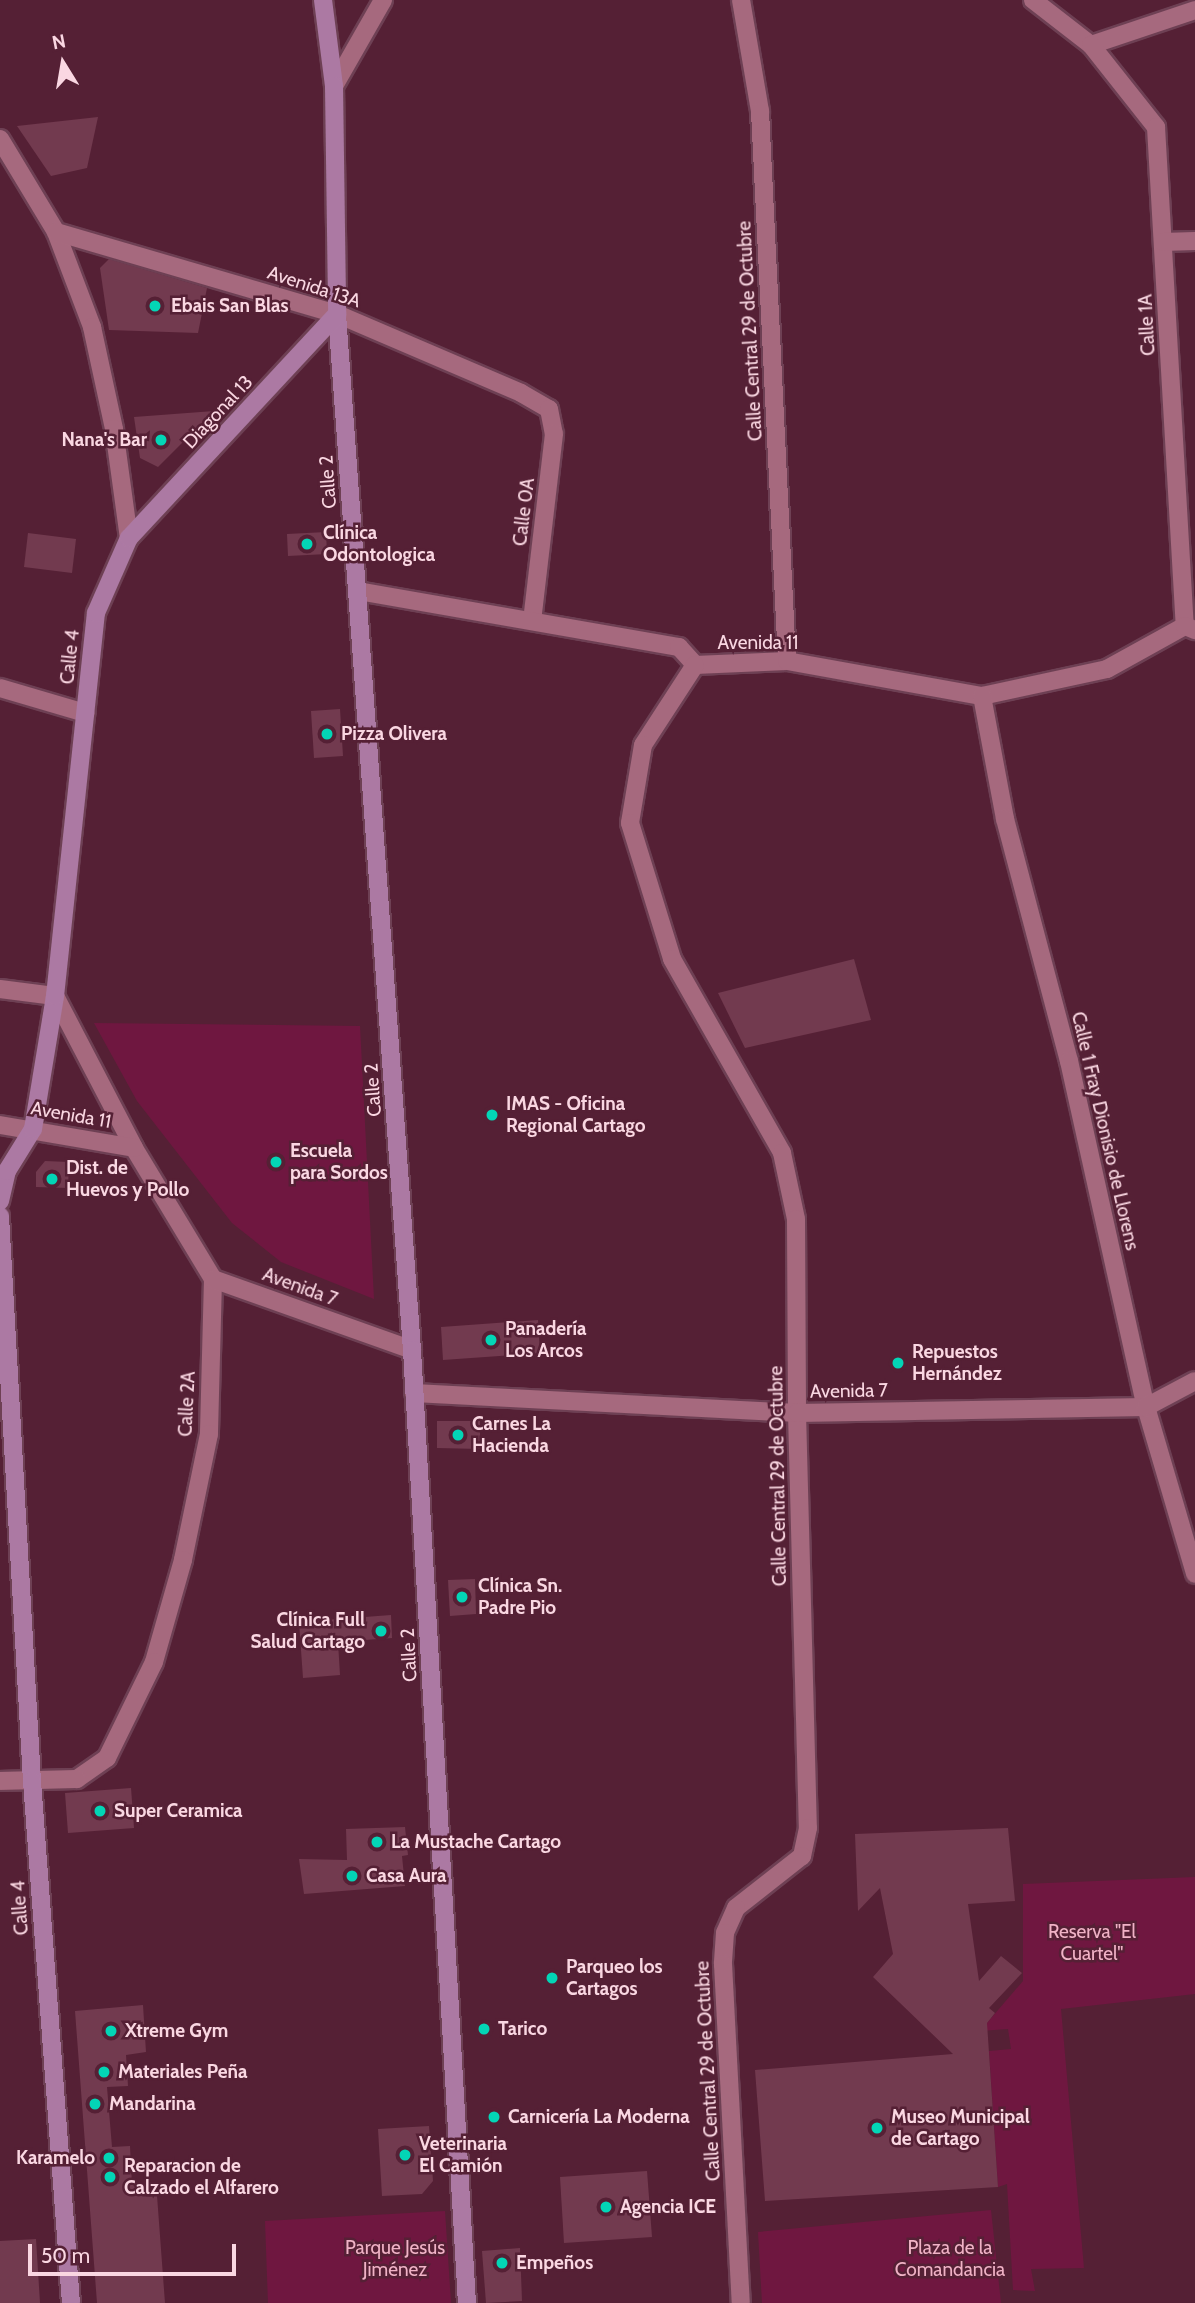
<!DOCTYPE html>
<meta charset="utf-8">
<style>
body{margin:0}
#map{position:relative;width:1195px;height:2303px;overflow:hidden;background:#552035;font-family:Cabin,sans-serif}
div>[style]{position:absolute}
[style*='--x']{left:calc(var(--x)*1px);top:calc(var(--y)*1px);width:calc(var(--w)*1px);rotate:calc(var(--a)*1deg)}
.green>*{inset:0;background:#6f1740}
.building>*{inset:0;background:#723a4f}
.roads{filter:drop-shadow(2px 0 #6e4054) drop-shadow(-2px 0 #6e4054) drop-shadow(0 2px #6e4054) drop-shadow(0 -2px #6e4054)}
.street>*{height:18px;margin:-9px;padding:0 9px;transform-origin:9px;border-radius:9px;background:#a6697e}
.secondary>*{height:18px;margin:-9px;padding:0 9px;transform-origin:9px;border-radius:9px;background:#ac79a3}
.dots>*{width:19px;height:19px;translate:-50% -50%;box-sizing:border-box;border:4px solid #552035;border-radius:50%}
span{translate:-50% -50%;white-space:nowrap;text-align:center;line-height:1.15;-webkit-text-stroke:5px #552035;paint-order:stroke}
.street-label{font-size:19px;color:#fad7e2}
.poi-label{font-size:19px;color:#fad7e2;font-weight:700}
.left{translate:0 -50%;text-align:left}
.right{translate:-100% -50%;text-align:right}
.park-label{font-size:19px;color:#f0b2c6}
.north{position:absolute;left:28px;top:28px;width:70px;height:70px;-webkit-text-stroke:5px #552035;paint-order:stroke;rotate:349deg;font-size:19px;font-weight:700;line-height:28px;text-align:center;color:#fad7e2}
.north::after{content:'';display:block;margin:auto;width:24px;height:32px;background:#fad7e2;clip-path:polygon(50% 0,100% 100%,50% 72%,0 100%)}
.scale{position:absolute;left:28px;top:2244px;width:208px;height:32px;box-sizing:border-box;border:4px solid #fad7e2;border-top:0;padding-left:9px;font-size:21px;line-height:24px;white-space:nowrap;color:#fad7e2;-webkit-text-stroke:5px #552035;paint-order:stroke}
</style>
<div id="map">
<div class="green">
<i style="clip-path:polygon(94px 1023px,360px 1026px,374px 1299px,281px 1262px,232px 1223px,137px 1101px)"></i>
<i style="clip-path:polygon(1195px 1877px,1195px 1994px,1061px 2009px,1084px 2268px,1031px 2269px,1035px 2291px,1013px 2290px,1007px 2184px,998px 2187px,989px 2051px,1011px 2049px,1008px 2029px,980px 2031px,1023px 1981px,1023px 1884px)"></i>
<i style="clip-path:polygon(991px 2210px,1001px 2303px,762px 2303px,758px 2232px)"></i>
<i style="clip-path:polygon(445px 2211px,451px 2303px,268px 2303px,265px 2221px)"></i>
</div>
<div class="building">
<i style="clip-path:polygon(98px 117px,87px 168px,51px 176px,17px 126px)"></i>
<i style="clip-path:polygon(109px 259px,207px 288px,198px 333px,109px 330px,100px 268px)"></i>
<i style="clip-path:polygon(214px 411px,158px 467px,140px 458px,134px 417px)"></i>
<i style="clip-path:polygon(326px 532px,327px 554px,288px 556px,287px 534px)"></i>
<i style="clip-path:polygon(28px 533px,76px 539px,72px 573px,24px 567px)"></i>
<i style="clip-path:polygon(340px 709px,343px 756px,314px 758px,311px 711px)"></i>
<i style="clip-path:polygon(854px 959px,871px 1020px,745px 1048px,718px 993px)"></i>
<i style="clip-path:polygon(45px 1161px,69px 1162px,68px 1188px,36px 1187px,36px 1172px)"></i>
<i style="clip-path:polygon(538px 1320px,540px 1353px,443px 1360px,441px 1327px)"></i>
<i style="clip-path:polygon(437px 1421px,480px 1421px,480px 1449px,437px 1448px)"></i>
<i style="clip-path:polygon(475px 1579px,476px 1614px,450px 1616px,448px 1580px)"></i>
<i style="clip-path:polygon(391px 1615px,392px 1638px,338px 1642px,340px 1675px,303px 1678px,299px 1622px)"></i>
<i style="clip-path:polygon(131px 1788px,134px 1828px,68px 1833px,65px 1793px)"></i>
<i style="clip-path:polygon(405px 1827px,408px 1855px,402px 1856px,405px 1886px,304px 1894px,299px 1859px,347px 1860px,346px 1829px)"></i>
<i style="clip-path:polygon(1008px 1828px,1015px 1901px,968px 1904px,979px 1981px,1001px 1956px,1022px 1973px,989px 2008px,995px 2013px,987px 2023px,998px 2187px,765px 2201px,755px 2070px,953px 2054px,873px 1977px,893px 1954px,880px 1888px,858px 1911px,855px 1834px)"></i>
<i style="clip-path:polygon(143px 2005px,146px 2052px,126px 2055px,128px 2086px,107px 2087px,112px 2147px,130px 2146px,132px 2184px,156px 2182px,165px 2303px,97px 2303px,75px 2011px)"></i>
<i style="clip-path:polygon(429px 2126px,433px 2181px,422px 2194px,382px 2196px,378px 2129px)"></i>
<i style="clip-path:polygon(647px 2171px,652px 2237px,564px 2243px,560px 2177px)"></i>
<i style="clip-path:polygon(36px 2239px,40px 2303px,0 2303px,0 2241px)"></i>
<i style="clip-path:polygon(520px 2248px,522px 2301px,486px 2303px,482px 2251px)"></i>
</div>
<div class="roads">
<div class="street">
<i style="--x:741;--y:0;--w:113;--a:80.3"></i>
<i style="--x:760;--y:111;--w:551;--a:87.19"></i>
<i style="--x:1033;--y:0;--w:73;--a:37.8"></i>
<i style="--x:1091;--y:45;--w:110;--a:-18.6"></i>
<i style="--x:1091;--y:45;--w:105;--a:51.6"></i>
<i style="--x:1156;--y:127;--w:500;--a:86.7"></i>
<i style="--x:334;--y:86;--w:99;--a:-60.3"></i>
<i style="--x:0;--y:139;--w:109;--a:58.9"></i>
<i style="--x:56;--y:232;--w:102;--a:69.2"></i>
<i style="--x:92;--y:327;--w:104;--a:77.8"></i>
<i style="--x:114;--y:429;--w:110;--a:82.2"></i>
<i style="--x:56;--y:232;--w:293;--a:16.3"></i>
<i style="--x:337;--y:314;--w:200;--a:23.2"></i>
<i style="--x:521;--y:393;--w:32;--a:30"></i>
<i style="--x:549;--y:409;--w:25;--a:79"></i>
<i style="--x:554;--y:434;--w:187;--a:96.7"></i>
<i style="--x:1163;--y:242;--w:32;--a:-2"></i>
<i style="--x:358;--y:591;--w:326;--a:9.9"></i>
<i style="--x:679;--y:647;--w:24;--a:48"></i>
<i style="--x:695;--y:665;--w:92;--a:-2.5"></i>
<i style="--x:787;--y:661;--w:198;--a:10.2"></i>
<i style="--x:982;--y:696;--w:128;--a:-12.2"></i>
<i style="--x:1107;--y:669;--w:89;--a:-28.9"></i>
<i style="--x:1185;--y:626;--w:11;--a:22"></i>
<i style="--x:695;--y:665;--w:95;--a:123"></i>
<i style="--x:643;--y:745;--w:79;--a:99.5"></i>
<i style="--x:630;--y:823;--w:142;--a:72.8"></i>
<i style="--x:672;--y:959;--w:223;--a:60.4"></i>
<i style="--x:782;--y:1153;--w:67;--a:78"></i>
<i style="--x:796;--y:1219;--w:194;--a:89.7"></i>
<i style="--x:797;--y:1413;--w:415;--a:88.5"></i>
<i style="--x:808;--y:1828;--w:29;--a:102"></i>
<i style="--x:802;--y:1856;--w:84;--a:141.8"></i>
<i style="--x:736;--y:1908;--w:27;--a:114"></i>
<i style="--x:725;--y:1933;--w:31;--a:94"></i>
<i style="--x:723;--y:1964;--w:339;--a:87"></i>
<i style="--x:0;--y:688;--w:89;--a:16.4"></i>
<i style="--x:982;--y:696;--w:125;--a:79.4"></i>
<i style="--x:1005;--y:819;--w:250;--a:75.2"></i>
<i style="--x:1069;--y:1061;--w:354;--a:77.5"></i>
<i style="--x:1146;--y:1407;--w:174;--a:73.6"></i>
<i style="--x:0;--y:989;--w:55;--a:7.3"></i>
<i style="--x:55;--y:996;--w:171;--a:62.5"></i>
<i style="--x:134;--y:1148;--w:153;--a:58.9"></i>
<i style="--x:213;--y:1279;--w:155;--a:91.5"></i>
<i style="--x:209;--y:1434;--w:129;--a:101.7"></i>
<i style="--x:183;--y:1560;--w:106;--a:105.9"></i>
<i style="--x:154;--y:1662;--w:107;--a:116.1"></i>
<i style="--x:107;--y:1758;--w:37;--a:145"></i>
<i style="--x:77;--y:1779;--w:77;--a:178.5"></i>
<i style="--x:0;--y:1125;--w:136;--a:9.7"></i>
<i style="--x:213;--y:1279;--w:211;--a:19.6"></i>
<i style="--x:414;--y:1393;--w:384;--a:3"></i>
<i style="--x:797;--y:1413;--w:349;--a:-1"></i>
<i style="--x:1146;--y:1407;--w:55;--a:-28"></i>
</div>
<div class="secondary">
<i style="--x:323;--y:0;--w:87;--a:82.7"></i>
<i style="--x:334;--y:86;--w:228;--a:89.2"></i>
<i style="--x:337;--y:314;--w:1039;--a:85.86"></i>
<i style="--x:412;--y:1350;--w:955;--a:86.7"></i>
<i style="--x:0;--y:1201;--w:31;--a:-77"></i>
<i style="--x:7;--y:1171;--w:49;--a:-58.2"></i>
<i style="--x:33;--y:1129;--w:135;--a:-80.6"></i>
<i style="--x:55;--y:996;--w:385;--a:-83.9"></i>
<i style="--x:96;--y:613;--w:82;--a:-66.3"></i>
<i style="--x:129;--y:538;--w:306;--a:-47.1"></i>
<i style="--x:0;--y:1216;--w:566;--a:86.76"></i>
<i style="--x:32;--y:1781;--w:523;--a:85.73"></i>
</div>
</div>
<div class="dots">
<i style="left:155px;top:306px;background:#03d5b6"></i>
<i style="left:161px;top:440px;background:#03d5b6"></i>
<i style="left:307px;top:544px;background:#03d5b6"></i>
<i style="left:327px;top:734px;background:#03d5b6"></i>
<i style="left:492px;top:1115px;background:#03d5b6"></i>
<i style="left:276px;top:1162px;background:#03d5b6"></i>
<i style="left:52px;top:1179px;background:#03d5b6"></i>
<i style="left:491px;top:1340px;background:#03d5b6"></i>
<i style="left:898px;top:1363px;background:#03d5b6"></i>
<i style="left:458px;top:1435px;background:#03d5b6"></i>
<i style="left:462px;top:1597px;background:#03d5b6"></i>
<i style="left:381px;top:1631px;background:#03d5b6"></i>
<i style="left:100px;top:1811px;background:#03d5b6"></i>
<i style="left:377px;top:1842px;background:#03d5b6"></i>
<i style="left:352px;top:1876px;background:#03d5b6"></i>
<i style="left:552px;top:1978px;background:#03d5b6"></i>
<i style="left:484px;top:2029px;background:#03d5b6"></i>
<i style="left:111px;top:2031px;background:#03d5b6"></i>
<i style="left:104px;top:2072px;background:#03d5b6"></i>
<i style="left:95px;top:2104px;background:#03d5b6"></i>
<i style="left:494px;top:2117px;background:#03d5b6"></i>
<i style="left:877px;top:2128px;background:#03d5b6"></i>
<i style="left:405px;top:2155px;background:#03d5b6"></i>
<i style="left:109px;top:2158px;background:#03d5b6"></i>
<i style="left:110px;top:2177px;background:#03d5b6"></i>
<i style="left:606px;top:2207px;background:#03d5b6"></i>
<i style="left:502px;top:2263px;background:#03d5b6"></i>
</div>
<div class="street-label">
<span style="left:314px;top:287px;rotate:18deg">Avenida 13A</span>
<span style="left:1147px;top:325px;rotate:-93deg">Calle 1A</span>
<span style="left:750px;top:331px;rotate:-93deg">Calle Central 29 de Octubre</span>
<span style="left:218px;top:412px;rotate:-47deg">Diagonal 13</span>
<span style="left:328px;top:482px;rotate:-94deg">Calle 2</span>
<span style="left:524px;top:512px;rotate:-83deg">Calle 0A</span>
<span style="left:758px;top:643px">Avenida 11</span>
<span style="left:70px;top:657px;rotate:-84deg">Calle 4</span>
<span style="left:373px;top:1090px;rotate:-94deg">Calle 2</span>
<span style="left:71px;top:1115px;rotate:10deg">Avenida 11</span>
<span style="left:1105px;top:1131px;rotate:77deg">Calle 1 Fray Dionisio de Llorens</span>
<span style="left:300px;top:1287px;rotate:20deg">Avenida 7</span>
<span style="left:849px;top:1391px;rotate:-1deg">Avenida 7</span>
<span style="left:187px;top:1404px;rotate:-87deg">Calle 2A</span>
<span style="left:778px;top:1476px;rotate:-91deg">Calle Central 29 de Octubre</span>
<span style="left:409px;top:1655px;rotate:-93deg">Calle 2</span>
<span style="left:20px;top:1908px;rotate:-94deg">Calle 4</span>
<span style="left:708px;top:2071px;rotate:-93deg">Calle Central 29 de Octubre</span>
</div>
<div class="poi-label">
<span class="left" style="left:171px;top:306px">Ebais San Blas</span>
<span class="right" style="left:147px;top:440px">Nana's Bar</span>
<span class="left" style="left:323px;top:544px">Clínica<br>Odontologica</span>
<span class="left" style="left:341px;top:734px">Pizza Olivera</span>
<span class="left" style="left:506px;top:1115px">IMAS - Oficina<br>Regional Cartago</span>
<span class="left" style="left:290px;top:1162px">Escuela<br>para Sordos</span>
<span class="left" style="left:66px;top:1179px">Dist. de<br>Huevos y Pollo</span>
<span class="left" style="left:505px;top:1340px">Panadería<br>Los Arcos</span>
<span class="left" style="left:912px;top:1363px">Repuestos<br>Hernández</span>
<span class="left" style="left:472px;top:1435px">Carnes La<br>Hacienda</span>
<span class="left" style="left:478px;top:1597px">Clínica Sn.<br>Padre Pio</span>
<span class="right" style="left:365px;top:1631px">Clínica Full<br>Salud Cartago</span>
<span class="left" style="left:114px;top:1811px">Super Ceramica</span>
<span class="left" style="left:391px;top:1842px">La Mustache Cartago</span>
<span class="left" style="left:366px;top:1876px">Casa Aura</span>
<span class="left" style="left:566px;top:1978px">Parqueo los<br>Cartagos</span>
<span class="left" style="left:498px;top:2029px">Tarico</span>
<span class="left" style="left:125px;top:2031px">Xtreme Gym</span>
<span class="left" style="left:118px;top:2072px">Materiales Peña</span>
<span class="left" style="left:109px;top:2104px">Mandarina</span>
<span class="left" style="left:508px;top:2117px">Carnicería La Moderna</span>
<span class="left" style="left:891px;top:2128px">Museo Municipal<br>de Cartago</span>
<span class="left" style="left:419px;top:2155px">Veterinaria<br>El Camión</span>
<span class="right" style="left:95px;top:2158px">Karamelo</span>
<span class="left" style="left:124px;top:2177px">Reparacion de<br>Calzado el Alfarero</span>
<span class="left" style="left:620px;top:2207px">Agencia ICE</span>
<span class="left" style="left:516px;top:2263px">Empeños</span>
</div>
<div class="park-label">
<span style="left:1092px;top:1943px">Reserva "El<br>Cuartel"</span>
<span style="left:395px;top:2259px">Parque Jesús<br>Jiménez</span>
<span style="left:950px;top:2259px">Plaza de la<br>Comandancia</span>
</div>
<div class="north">N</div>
<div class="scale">50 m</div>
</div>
